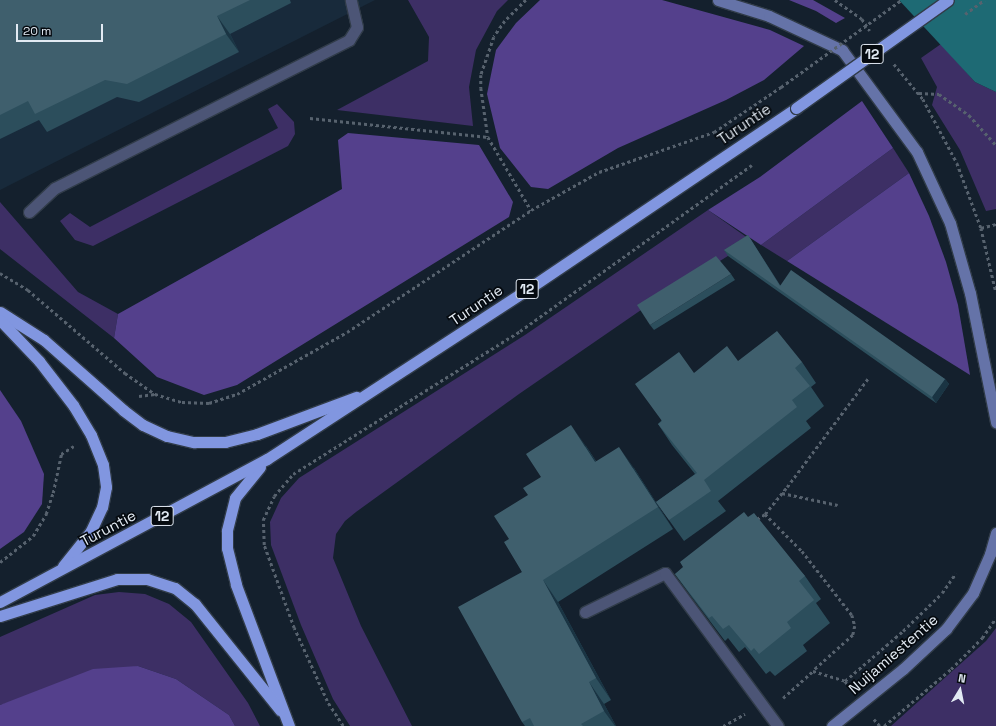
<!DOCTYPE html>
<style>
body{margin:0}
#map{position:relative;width:996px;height:726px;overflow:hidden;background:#14202d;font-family:"Space Grotesk",sans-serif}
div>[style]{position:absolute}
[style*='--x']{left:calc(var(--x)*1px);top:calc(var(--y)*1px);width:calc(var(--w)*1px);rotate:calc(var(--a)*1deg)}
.built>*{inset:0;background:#182a3b}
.green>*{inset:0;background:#3d2f65}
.forest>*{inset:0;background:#54408c}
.water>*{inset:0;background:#1e6a74}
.path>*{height:2.5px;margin-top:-1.25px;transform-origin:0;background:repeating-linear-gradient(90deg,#57626e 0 3px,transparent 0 6px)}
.roads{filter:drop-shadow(1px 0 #313c49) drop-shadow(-1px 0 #313c49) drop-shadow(0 1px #313c49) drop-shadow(0 -1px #313c49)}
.service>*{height:11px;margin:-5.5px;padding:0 5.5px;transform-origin:5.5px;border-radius:5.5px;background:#4c5576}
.secondary>*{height:11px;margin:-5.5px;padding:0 5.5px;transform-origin:5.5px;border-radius:5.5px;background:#6573a8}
.trunk>*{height:11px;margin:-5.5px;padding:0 5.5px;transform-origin:5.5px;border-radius:5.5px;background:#8196e0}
.path-bridge>*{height:2.5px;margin-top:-1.25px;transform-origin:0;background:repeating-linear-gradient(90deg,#57626e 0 3px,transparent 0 6px)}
.bridges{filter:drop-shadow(1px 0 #313c49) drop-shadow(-1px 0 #313c49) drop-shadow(0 1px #313c49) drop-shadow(0 -1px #313c49)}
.trunk-bridge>*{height:11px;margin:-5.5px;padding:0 5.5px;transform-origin:5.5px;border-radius:5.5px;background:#8196e0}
.wall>*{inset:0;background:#2c4e5c}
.shaded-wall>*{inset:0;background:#1a3443}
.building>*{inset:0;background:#3f5f6d}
span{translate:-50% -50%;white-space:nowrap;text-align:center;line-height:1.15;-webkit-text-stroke:3.5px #050a0f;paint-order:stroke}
.shield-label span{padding:1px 3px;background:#050a0f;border:1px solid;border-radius:3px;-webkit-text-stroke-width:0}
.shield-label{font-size:14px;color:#e2eaf3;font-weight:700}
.street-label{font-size:15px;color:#e2eaf3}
.north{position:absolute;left:940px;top:670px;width:40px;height:40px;-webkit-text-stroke:3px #050a0f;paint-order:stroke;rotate:10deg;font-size:11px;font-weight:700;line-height:16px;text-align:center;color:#e2eaf3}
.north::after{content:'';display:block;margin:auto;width:14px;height:18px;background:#e2eaf3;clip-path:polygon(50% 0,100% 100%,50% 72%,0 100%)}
.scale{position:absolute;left:16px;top:24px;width:87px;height:18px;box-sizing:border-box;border:2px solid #e2eaf3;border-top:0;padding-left:5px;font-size:12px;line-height:14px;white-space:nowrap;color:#e2eaf3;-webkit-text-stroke:3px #050a0f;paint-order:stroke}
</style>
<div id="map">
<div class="built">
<i style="clip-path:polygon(0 0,375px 0,0 190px)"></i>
</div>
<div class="green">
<i style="clip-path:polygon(408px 0,508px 0,497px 11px,476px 50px,469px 87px,473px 126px,337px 110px,428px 61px,429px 37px)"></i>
<i style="clip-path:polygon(941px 44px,975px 82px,996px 92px,996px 209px,986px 211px,960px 150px,932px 105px,937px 87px,921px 58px)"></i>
<i style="clip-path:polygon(277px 104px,294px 122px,295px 134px,288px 146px,93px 246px,75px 240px,60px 221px,70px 213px,90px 227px,278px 128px,268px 109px)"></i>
<i style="clip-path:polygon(893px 148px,909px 173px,787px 261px,761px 245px)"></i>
<i style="clip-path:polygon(0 202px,78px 292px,118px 314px,114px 338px,0 249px)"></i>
<i style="clip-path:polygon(708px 210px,752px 241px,641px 310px,519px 394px,356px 512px,345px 521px,336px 534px,333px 558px,361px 626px,412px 726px,350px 726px,333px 699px,301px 625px,271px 545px,270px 522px,281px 498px,299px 478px,525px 335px)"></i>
<i style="clip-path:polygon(119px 592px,145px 594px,169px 604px,191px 622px,248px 703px,260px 726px,235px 726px,229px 715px,176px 679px,138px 666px,0 705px,0 637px,95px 595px)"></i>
<i style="clip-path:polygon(996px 628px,996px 726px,891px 726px,986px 641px)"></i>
</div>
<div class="forest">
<i style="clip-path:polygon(540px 0,662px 0,770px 30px,804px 46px,764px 80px,726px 100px,618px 148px,548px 189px,531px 187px,500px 148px,487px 94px,496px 50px,516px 23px)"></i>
<i style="clip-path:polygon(789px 0,813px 0,845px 18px,836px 23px,816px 11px)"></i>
<i style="clip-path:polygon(862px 101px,893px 148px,761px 245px,708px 210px,760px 177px)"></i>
<i style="clip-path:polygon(348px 133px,479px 145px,513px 202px,509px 217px,237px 385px,204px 395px,157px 377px,114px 338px,118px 314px,342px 189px,338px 140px)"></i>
<i style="clip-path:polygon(909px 173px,929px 216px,946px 262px,958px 305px,970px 375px,787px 261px)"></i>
<i style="clip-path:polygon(0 390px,21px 421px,44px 474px,42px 504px,24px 532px,0 549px)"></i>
<i style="clip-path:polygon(138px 666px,176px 679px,229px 715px,235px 726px,0 726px,0 705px,93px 669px)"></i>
</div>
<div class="water">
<i style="clip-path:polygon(899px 0,996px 0,996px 92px,975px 82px)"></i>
</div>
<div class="path">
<i style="--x:526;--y:0;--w:30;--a:135"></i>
<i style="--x:505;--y:21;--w:19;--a:125"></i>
<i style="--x:494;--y:37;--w:40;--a:108.9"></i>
<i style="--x:481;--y:75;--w:13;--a:90"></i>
<i style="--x:481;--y:88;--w:49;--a:81.9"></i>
<i style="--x:488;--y:137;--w:85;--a:59.5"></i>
<i style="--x:835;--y:0;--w:33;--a:35"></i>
<i style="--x:862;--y:19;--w:14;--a:56"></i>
<i style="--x:894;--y:64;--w:45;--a:50.4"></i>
<i style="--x:923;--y:99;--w:72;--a:62"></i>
<i style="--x:957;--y:163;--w:69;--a:69.7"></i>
<i style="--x:981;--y:228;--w:66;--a:76.8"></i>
<i style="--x:919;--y:93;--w:20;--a:3"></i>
<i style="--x:939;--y:94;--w:37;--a:35"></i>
<i style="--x:969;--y:115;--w:40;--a:48"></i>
<i style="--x:310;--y:118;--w:179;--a:6.1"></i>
<i style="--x:981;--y:228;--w:16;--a:-15"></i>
<i style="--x:0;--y:273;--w:33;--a:31"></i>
<i style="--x:28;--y:290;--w:128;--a:40.6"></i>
<i style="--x:125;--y:373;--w:37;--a:35"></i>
<i style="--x:139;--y:396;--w:16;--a:-7"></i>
<i style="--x:155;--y:394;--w:28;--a:17"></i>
<i style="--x:182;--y:402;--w:27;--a:2"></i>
<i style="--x:209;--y:403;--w:29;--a:-18"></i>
<i style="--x:237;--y:394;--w:126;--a:-29.4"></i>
<i style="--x:347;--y:332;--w:221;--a:-33.5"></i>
<i style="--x:531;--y:210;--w:78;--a:-29.2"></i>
<i style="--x:599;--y:172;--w:122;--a:-19.2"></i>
<i style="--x:714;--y:132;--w:81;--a:-33.9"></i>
<i style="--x:782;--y:493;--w:57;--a:12.1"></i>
<i style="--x:765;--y:514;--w:52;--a:45"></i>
<i style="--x:802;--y:551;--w:81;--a:52"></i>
<i style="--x:852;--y:615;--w:11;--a:75"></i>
<i style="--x:855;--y:626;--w:9;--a:103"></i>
<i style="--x:853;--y:635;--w:54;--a:138"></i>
<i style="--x:757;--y:519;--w:9;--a:-32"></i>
<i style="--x:765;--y:514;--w:35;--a:-51"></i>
<i style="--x:787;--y:487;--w:137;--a:-53.3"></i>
<i style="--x:0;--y:562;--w:42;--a:-38.2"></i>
<i style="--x:33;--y:536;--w:26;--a:-59"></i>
<i style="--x:46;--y:514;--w:22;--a:-72"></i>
<i style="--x:53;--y:493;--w:40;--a:-78"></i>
<i style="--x:61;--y:454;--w:15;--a:-32"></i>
<i style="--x:845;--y:681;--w:77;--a:-40.8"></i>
<i style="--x:903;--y:631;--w:54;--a:-44.3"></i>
<i style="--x:942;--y:593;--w:24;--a:-55"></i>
<i style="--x:783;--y:698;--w:40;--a:-42"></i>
<i style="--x:813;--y:671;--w:34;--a:17"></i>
<i style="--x:845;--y:681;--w:6;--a:51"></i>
<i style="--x:874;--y:719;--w:9;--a:49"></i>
<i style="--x:343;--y:726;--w:30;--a:-123"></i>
<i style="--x:327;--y:701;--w:80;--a:-114.3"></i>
<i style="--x:294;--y:628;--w:88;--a:-109.9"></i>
<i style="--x:264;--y:545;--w:25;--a:-92"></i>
<i style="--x:263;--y:520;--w:26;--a:-65"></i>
<i style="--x:274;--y:496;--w:29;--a:-49"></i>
<i style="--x:293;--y:474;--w:268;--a:-32.2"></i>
<i style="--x:520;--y:331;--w:285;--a:-35.6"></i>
<i style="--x:723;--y:726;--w:25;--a:-29"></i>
<i style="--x:884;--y:726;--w:88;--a:-40.4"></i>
<i style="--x:951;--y:669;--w:44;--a:-45"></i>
<i style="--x:982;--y:638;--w:24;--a:-55"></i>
</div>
<div class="roads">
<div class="service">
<i style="--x:29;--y:212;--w:35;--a:-43"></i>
<i style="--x:55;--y:188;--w:329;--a:-26.7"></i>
<i style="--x:349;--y:40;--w:15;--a:-58"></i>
<i style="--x:357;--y:27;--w:28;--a:-103"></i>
<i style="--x:585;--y:612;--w:89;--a:-26"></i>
<i style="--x:665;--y:573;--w:190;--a:53.6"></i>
</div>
<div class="secondary">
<i style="--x:718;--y:0;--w:53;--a:17.4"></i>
<i style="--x:769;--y:16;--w:81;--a:25"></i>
<i style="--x:842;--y:50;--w:127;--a:53.7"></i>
<i style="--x:917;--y:152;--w:78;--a:65.1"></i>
<i style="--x:950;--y:223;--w:73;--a:74.1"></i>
<i style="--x:970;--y:293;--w:132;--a:78.6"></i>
<i style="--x:832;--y:726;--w:91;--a:-38.8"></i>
<i style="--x:903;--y:669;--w:59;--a:-42.9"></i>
<i style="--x:946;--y:629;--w:45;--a:-53.1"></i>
<i style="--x:973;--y:593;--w:43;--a:-66.4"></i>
<i style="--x:990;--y:554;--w:22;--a:-74"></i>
</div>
<div class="trunk">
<i style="--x:0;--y:312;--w:52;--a:32.5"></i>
<i style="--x:44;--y:340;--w:106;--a:41.5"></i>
<i style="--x:123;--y:410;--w:25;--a:37"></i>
<i style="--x:143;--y:425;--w:26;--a:25"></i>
<i style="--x:167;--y:436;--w:28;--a:13"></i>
<i style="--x:194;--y:442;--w:31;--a:0"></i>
<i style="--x:225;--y:442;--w:33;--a:-14"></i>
<i style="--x:257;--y:434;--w:106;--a:-20.5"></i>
<i style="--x:0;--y:320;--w:57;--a:46.4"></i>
<i style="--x:39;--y:361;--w:56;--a:52.3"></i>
<i style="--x:73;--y:405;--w:35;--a:59"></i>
<i style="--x:91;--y:435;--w:32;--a:68"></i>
<i style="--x:103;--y:465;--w:22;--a:82"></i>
<i style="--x:106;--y:487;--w:20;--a:101"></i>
<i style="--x:102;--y:507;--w:26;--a:115"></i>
<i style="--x:91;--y:531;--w:45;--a:128.7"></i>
<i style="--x:260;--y:467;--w:40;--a:129"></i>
<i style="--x:235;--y:498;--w:34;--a:104"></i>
<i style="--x:227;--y:531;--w:17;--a:90"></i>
<i style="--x:227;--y:548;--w:38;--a:76"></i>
<i style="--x:236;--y:585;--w:151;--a:69.4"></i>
<i style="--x:0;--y:602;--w:303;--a:-28.2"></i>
<i style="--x:267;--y:459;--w:308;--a:-33.1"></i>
<i style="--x:525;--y:291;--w:327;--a:-34"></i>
<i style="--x:0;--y:616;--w:123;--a:-17.5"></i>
<i style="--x:117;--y:579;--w:30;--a:0"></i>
<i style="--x:147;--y:579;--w:29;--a:18"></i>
<i style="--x:175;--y:588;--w:26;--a:39"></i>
<i style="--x:195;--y:604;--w:136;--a:51.3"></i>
</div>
</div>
<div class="path-bridge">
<i style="--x:965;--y:14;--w:24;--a:-36"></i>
<i style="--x:781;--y:87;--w:148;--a:-35.9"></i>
</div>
<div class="bridges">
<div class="trunk-bridge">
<i style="--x:796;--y:108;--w:186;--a:-35.4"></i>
</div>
</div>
<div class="wall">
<i style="clip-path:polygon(0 0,290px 0,291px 3px,230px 34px,239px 52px,139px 102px,117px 97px,47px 132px,39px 120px,0 139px)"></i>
<i style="clip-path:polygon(748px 235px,780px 285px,945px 379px,949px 384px,936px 403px,728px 256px,724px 250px)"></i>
<i style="clip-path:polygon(731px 274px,735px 280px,654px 330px,650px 325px)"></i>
<i style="clip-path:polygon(738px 361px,802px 362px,816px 383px,811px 387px,824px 406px,806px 421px,811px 428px,718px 501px,726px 511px,684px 541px,656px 502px,695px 474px,672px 445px,658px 424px,661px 421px,694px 373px)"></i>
<i style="clip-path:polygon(586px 446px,596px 461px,634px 468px,673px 529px,558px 602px,611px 700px,604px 704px,616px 726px,525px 726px,522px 722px,522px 572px,509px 539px,541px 477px)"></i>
<i style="clip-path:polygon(748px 517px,805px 576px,821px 599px,816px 603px,830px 623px,803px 645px,807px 651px,775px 676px,770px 671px,766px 674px,745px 647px,739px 652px,728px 638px,725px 641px,691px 596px,675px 574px)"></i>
</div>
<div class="shaded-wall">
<i style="clip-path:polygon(217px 16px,230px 34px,239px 52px,226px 34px)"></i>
<i style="clip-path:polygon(945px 379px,949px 384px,936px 403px,932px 397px)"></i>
<i style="clip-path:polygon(571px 425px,586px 446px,610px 483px,595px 462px)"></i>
<i style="clip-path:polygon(619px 447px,634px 468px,673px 529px,658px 507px)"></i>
<i style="clip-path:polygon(543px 580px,558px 602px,611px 700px,596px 678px)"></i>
<i style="clip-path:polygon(589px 682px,604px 704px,616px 726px,615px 726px,604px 711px)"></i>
</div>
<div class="building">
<i style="clip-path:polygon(0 0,250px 0,217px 16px,226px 34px,127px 84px,105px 80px,35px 114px,28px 101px,0 115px)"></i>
<i style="clip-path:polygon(748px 235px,780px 286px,791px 270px,945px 379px,932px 397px,724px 250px)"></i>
<i style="clip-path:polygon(716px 256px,731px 274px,650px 325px,637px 305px)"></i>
<i style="clip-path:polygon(777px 331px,802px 362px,795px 368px,810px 386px,792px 400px,797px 407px,704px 480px,711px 491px,669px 520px,656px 502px,697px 473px,658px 424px,662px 421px,635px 384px,679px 352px,694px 373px,727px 346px,738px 361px)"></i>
<i style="clip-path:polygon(571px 425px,595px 462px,619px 447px,658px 507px,543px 580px,596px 678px,589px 682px,604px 711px,581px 724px,583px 726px,534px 726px,530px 718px,522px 722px,458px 607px,522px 572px,504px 542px,509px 539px,494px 516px,528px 495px,523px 488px,541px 477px,526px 454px)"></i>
<i style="clip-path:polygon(744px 512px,748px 517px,754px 513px,805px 576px,799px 581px,814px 600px,787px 622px,791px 628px,759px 654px,754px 648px,751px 651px,729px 625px,723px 629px,712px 616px,709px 618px,675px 574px,683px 567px,680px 562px)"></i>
</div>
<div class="shield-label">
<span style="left:872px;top:54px">12</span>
<span style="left:527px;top:289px">12</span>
<span style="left:162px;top:516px">12</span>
</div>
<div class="street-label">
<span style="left:744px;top:124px;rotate:-34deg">Turuntie</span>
<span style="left:476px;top:305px;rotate:-34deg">Turuntie</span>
<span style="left:108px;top:528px;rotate:-28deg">Turuntie</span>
<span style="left:893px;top:654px;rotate:-41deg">Nuijamiestentie</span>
</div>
<div class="north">N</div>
<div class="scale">20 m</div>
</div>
